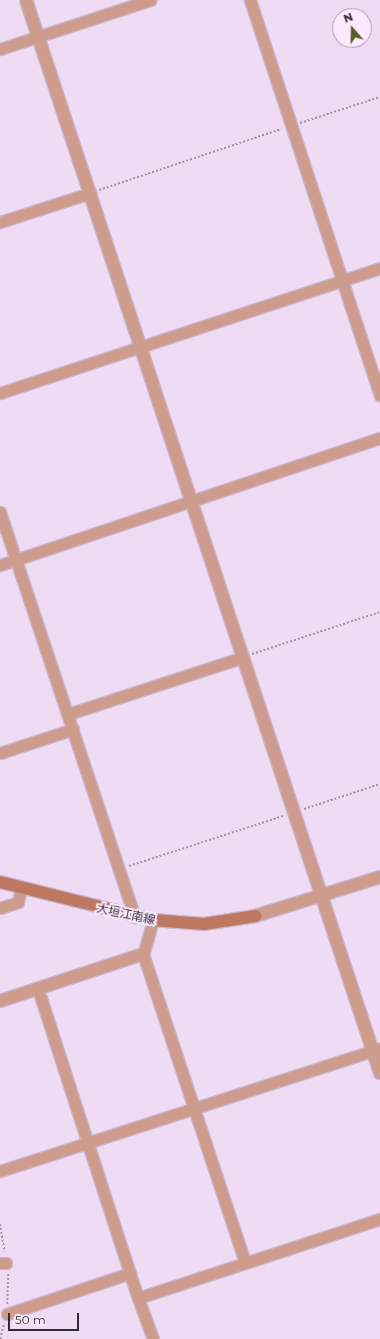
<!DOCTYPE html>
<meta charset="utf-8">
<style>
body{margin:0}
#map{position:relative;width:380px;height:1339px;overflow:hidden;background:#f0dbf5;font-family:Montserrat,"Noto Sans JP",sans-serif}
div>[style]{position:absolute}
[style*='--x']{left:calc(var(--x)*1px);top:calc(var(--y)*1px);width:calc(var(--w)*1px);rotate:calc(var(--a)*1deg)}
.path>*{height:1.5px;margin-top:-0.75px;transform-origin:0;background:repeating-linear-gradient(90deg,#a192a5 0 2px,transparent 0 4px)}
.roads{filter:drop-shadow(1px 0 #cab7ce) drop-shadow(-1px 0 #cab7ce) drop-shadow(0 1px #cab7ce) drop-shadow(0 -1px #cab7ce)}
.minor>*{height:11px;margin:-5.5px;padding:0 5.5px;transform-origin:5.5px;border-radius:5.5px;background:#cd9c8d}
.tertiary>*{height:12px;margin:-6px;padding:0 6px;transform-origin:6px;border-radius:6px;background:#cd9c8d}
.secondary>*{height:12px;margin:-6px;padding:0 6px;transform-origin:6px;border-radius:6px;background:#be7862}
span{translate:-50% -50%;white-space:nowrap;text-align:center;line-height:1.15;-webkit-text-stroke:4px #fbeaff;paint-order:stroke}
.street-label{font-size:12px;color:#312932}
.north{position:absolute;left:332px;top:8px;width:40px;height:40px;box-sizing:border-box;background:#fbeaff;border:1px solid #aa9dad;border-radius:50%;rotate:340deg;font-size:11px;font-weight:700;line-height:16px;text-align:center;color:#312932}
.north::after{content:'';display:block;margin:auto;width:14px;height:18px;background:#565a28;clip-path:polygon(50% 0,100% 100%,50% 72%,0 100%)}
.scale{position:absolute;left:8px;top:1313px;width:71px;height:18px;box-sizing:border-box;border:2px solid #312932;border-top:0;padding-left:5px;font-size:12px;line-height:14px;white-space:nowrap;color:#312932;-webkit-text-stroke:3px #fbeaff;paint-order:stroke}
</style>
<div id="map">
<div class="path">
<i style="--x:300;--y:123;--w:84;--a:-18"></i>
<i style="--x:99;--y:190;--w:192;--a:-18.5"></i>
<i style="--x:252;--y:654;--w:135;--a:-18.2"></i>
<i style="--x:304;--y:809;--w:80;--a:-18.2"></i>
<i style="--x:129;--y:866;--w:162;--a:-18"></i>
<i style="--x:0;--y:1224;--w:28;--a:80"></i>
<i style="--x:7;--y:1304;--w:31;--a:-88"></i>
<i style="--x:0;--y:1339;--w:16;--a:-76"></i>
</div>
<div class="roads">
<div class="minor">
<i style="--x:250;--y:0;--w:416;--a:71.8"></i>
<i style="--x:0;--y:49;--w:158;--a:-18.1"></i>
<i style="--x:0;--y:222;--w:95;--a:-17.9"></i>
<i style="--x:0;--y:393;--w:400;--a:-18.2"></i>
<i style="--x:0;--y:512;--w:427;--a:71.6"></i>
<i style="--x:0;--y:565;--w:401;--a:-18.5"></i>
<i style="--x:68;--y:714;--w:184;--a:-18"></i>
<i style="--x:0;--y:753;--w:77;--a:-18.2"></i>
<i style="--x:0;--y:908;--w:19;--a:-18"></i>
<i style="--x:18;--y:902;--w:14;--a:-78"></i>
<i style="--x:153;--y:920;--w:35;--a:106"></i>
<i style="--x:143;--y:954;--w:325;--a:71.7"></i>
<i style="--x:38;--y:989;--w:325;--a:72.1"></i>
<i style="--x:138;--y:1298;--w:255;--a:-18.1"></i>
<i style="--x:0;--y:1171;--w:399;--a:-17.9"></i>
<i style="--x:0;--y:1263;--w:6;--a:0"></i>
<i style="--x:138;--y:1298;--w:44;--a:69.9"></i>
<i style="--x:7;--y:1314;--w:130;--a:-18.4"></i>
</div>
<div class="tertiary">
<i style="--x:26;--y:0;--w:1130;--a:71.74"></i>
<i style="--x:255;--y:916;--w:131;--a:-17.3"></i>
<i style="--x:0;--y:1001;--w:151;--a:-18.2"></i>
</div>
<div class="secondary">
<i style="--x:0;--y:882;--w:158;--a:13.9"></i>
<i style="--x:153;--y:920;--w:51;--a:4.5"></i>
<i style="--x:204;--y:924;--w:52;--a:-8.9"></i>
</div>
</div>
<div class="street-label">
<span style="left:126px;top:914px;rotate:12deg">大垣江南線</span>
</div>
<div class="north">N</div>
<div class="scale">50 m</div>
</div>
